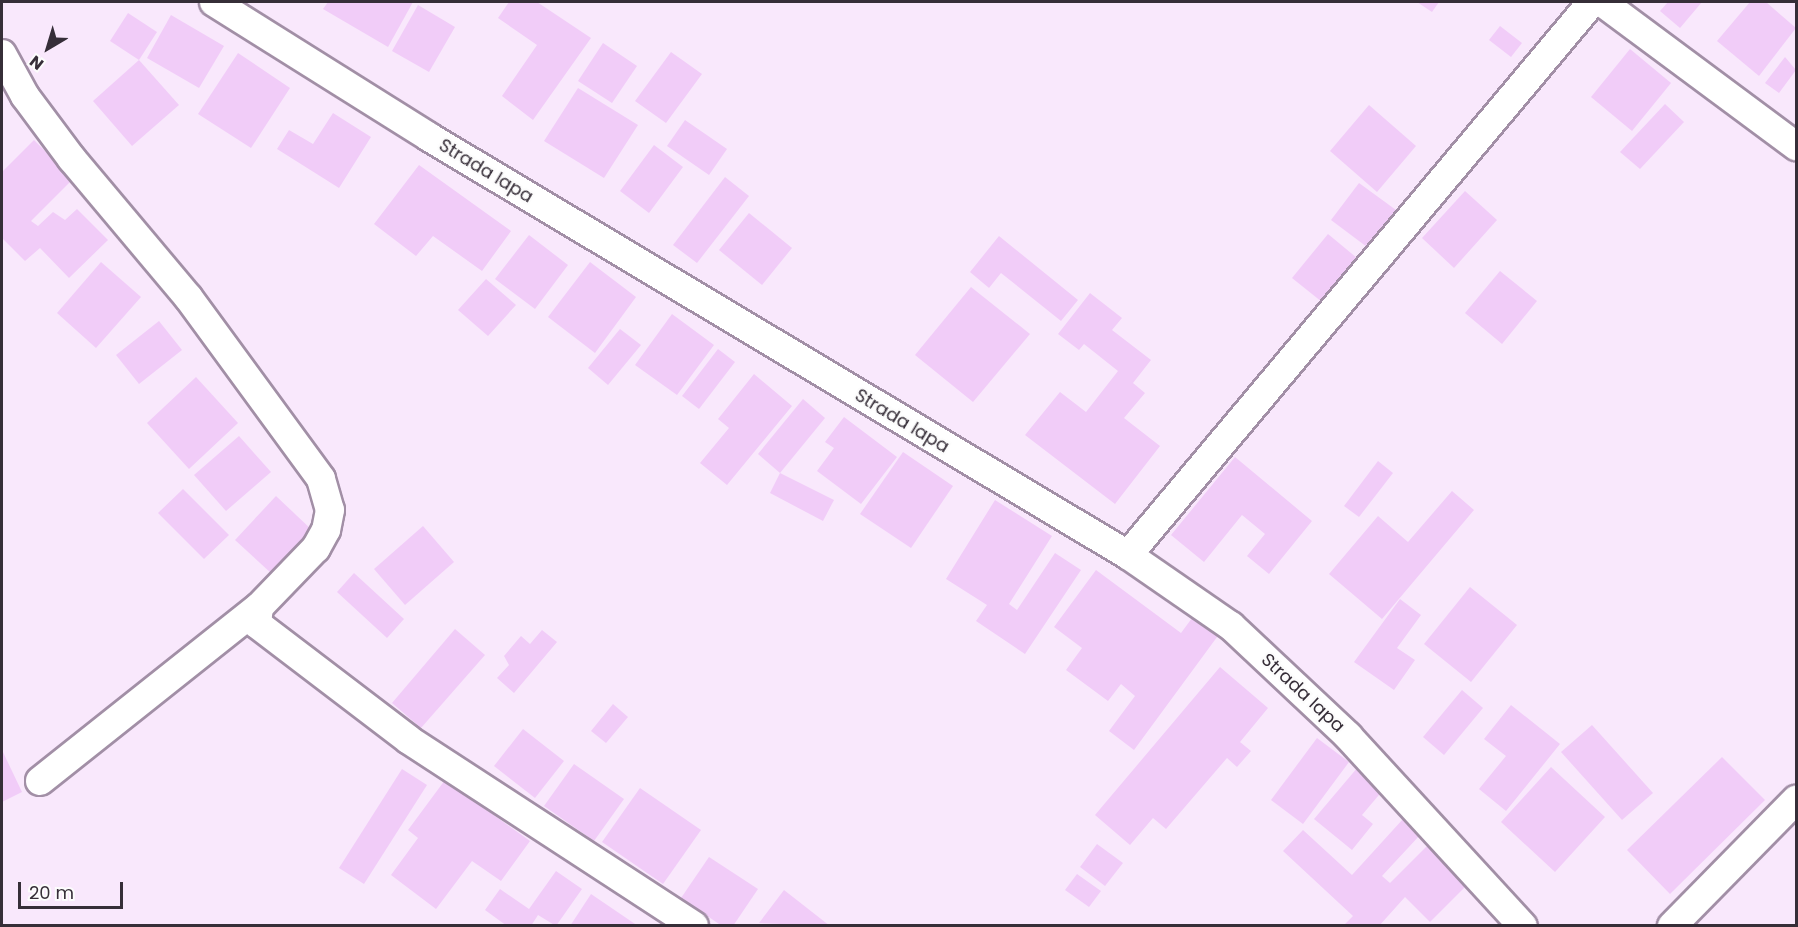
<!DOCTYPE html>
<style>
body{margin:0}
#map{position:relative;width:1798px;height:927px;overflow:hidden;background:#f9e8fc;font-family:Poppins,sans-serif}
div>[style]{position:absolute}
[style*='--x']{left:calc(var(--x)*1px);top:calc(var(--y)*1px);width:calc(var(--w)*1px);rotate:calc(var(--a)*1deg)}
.building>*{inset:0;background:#f1ccf8}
.roads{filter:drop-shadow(2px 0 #a28fa6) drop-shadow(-2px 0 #a28fa6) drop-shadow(0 2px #a28fa6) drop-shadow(0 -2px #a28fa6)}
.street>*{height:28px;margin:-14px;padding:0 14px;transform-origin:14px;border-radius:14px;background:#fff}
span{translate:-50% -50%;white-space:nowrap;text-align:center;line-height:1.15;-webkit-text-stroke:4.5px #fcfcfc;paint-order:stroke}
.street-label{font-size:18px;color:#362e38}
.frame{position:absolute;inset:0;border:3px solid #362e38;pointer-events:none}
.north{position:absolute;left:18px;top:18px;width:60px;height:60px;-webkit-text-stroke:4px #fcfcfc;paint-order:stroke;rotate:218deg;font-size:16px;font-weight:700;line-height:24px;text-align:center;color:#362e38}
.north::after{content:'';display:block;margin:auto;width:21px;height:27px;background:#362e38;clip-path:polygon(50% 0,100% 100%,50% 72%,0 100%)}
.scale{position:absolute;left:18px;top:882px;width:105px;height:27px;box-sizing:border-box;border:3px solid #362e38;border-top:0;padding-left:8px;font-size:18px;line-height:21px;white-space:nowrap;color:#362e38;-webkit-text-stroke:4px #fcfcfc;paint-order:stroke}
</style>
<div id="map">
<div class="building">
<i style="clip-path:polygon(328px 2px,413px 2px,388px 47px,323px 9px)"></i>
<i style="clip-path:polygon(509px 2px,537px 2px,591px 38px,533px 120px,502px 96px,537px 45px,498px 18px)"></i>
<i style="clip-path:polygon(1417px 2px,1439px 2px,1432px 12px)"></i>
<i style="clip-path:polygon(1668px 2px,1702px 2px,1680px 28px,1660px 11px)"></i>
<i style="clip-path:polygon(1750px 2px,1766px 2px,1796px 28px,1759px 76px,1717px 41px)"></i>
<i style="clip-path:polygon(418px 5px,455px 27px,429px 72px,392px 51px)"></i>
<i style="clip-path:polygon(128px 13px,157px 32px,139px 60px,110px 41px)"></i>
<i style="clip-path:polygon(171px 15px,224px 46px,199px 88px,147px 58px)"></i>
<i style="clip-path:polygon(1500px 26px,1522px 43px,1511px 57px,1489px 40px)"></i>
<i style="clip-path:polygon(603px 43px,637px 66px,612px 103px,578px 81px)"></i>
<i style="clip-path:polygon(1630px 49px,1671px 83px,1632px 131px,1591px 97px)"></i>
<i style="clip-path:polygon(671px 52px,702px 74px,666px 123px,635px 101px)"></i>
<i style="clip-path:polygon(238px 53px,290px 88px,251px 148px,198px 114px)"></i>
<i style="clip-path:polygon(1785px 57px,1796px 70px,1779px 93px,1765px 83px)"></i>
<i style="clip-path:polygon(139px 60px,179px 105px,132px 146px,93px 101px)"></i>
<i style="clip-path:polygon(578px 88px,638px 125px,604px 178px,544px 141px)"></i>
<i style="clip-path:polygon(1665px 104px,1684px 122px,1640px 169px,1620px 152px)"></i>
<i style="clip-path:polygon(1369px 105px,1416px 146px,1377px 192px,1330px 151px)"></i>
<i style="clip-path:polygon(333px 113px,371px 137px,339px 188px,277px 149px,289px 130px,313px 144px)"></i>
<i style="clip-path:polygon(685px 120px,727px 149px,709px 175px,667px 146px)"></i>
<i style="clip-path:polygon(34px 140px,73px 179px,31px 221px,38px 226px,53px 212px,65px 220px,77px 209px,108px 240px,69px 278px,40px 248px,25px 261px,2px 238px,2px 172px)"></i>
<i style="clip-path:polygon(654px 145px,683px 167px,649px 213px,620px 191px)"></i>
<i style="clip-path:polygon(419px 165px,511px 231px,482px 271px,433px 236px,416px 256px,374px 224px)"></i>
<i style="clip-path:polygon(725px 177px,749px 196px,697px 263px,673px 245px)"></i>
<i style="clip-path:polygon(1359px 183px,1396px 210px,1367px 247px,1331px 220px)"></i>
<i style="clip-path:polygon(1465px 191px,1497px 220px,1454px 268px,1422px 238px)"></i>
<i style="clip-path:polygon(749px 213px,792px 248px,762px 285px,719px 250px)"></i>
<i style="clip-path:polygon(1328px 234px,1363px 263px,1327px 306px,1292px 278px)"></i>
<i style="clip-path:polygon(529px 235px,568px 265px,535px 309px,495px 279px)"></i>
<i style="clip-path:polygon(999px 236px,1078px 300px,1061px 321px,1001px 273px,989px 288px,970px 272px)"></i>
<i style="clip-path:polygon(101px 262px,141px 297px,96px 348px,57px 313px)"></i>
<i style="clip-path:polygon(590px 262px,636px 297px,595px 353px,548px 317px)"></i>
<i style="clip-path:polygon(1500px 271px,1537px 301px,1502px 344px,1465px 313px)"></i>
<i style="clip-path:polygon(486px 279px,516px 305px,488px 336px,458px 310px)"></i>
<i style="clip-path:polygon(971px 287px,1030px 334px,973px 402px,915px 355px)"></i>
<i style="clip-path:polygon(1090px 293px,1122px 318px,1112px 330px,1151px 360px,1133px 383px,1145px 393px,1124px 418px,1160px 446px,1115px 504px,1025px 435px,1060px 392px,1086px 412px,1118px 371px,1084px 344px,1079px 350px,1058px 334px)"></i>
<i style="clip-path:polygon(672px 314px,714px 345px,677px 395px,635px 365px)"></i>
<i style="clip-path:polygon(159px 321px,182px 350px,139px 384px,116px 355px)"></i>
<i style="clip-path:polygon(620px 329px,641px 345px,608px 385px,588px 368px)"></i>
<i style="clip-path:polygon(718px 349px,735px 362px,699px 409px,682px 396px)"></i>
<i style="clip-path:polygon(754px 374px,792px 406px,727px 485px,700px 463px,729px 428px,718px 419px)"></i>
<i style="clip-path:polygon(196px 377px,238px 423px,189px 469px,147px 423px)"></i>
<i style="clip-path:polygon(803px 399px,825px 418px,780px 473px,758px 454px)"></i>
<i style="clip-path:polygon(844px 417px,897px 457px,861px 504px,817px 471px,834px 448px,825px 442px)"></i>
<i style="clip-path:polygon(239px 436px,271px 472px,226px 511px,194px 475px)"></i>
<i style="clip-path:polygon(903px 452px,953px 486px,911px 548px,860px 514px)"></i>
<i style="clip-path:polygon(1235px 457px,1312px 521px,1269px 574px,1247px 556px,1265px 534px,1242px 515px,1204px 562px,1171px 535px)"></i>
<i style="clip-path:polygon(1378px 461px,1393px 473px,1359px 517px,1344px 506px)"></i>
<i style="clip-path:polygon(780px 473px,834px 500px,823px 521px,770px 493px)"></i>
<i style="clip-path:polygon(183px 489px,229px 535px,204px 559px,158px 513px)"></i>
<i style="clip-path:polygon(1452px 491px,1474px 510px,1382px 619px,1329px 574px,1378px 516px,1408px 542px)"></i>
<i style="clip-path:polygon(276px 496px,313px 531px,272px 574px,235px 540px)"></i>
<i style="clip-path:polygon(995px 500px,1052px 536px,1009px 604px,1017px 610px,1055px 553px,1081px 570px,1025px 654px,976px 621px,987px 605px,946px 579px)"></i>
<i style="clip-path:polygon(423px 526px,454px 562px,405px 605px,374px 569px)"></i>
<i style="clip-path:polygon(1096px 570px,1181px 633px,1195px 614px,1220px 633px,1134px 750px,1109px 731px,1135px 696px,1121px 684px,1108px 701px,1066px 670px,1082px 648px,1054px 627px)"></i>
<i style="clip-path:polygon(354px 573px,404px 619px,387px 638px,337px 592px)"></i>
<i style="clip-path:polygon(1470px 587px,1517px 625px,1471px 682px,1424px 644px)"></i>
<i style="clip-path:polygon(1400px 599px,1421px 615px,1397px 648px,1415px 660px,1394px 690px,1354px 662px)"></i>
<i style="clip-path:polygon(455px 629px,485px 655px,421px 728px,392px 703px)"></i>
<i style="clip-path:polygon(542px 630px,557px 642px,514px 693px,497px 678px,509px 665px,504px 656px,521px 636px,530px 644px)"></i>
<i style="clip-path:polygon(1220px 667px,1268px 708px,1240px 742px,1251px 751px,1237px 767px,1227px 758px,1166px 829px,1153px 818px,1130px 845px,1095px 815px)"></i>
<i style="clip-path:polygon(1462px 690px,1483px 708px,1444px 755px,1423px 737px)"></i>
<i style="clip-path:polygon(613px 704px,628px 717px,606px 743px,591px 731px)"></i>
<i style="clip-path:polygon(1511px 705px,1560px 744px,1506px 811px,1479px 789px,1506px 756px,1484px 739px)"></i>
<i style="clip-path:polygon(1592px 725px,1653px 793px,1622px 820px,1561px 752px)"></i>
<i style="clip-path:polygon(523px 729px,564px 761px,535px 798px,494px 766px)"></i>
<i style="clip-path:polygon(1317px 738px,1349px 762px,1303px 824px,1271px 800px)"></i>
<i style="clip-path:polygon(2px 750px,22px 792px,2px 802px)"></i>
<i style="clip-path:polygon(1722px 757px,1765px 800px,1670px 894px,1627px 850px)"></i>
<i style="clip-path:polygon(574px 764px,624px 799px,594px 841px,544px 806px)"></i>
<i style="clip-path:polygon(1358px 767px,1384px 789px,1362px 815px,1373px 824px,1352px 850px,1314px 819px)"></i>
<i style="clip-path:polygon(1551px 767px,1605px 817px,1555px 872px,1501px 822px)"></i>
<i style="clip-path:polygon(402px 769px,427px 785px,364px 884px,339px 868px)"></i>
<i style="clip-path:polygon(445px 780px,530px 841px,501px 881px,472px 861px,436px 909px,391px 875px,418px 838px,408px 830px)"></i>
<i style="clip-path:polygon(640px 788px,701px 830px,663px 884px,602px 842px)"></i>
<i style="clip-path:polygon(1403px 819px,1420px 835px,1382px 876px,1390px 883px,1431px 842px,1471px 881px,1430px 922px,1405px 897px,1379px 926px,1343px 926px,1353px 916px,1283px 851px,1303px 830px,1352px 875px)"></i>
<i style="clip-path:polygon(1097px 844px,1123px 863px,1105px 886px,1080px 867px)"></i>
<i style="clip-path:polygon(709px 857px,758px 889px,733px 926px,722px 926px,681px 898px)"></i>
<i style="clip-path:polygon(556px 871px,582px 889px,556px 926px,538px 915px,531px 926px,507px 926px,485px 910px,500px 889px,529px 909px)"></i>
<i style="clip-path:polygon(1077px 874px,1101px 891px,1089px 907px,1065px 890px)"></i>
<i style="clip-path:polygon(784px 890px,830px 926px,759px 923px)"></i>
<i style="clip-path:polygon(591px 894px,638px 926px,570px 926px)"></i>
</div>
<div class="roads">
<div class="street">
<i style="--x:214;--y:2;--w:254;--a:32.1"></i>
<i style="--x:429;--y:137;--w:814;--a:30.88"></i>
<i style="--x:1128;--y:555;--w:125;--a:34.6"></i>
<i style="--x:1231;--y:626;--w:161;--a:43.2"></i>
<i style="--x:1348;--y:736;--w:258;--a:47.4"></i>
<i style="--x:1602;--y:2;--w:242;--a:36.6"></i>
<i style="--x:2;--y:54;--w:48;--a:61.3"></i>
<i style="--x:25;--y:96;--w:79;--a:53.3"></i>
<i style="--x:72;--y:159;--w:180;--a:50"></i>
<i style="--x:188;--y:297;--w:225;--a:53.8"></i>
<i style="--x:321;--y:479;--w:32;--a:74"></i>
<i style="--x:330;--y:510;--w:20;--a:101"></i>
<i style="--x:326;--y:530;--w:21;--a:119"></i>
<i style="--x:316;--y:548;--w:82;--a:134"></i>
<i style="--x:259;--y:607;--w:17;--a:97"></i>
<i style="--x:257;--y:624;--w:191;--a:37.3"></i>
<i style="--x:409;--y:740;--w:340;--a:33.1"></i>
<i style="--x:1128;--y:555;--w:722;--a:-50"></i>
<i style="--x:40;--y:781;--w:280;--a:-38.5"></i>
<i style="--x:1672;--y:926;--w:177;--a:-45.5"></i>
</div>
</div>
<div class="street-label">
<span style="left:486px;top:171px;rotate:31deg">Strada Iapa</span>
<span style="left:902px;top:421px;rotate:31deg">Strada Iapa</span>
<span style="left:1303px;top:693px;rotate:43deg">Strada Iapa</span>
</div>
<div class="frame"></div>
<div class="north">N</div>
<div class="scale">20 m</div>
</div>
